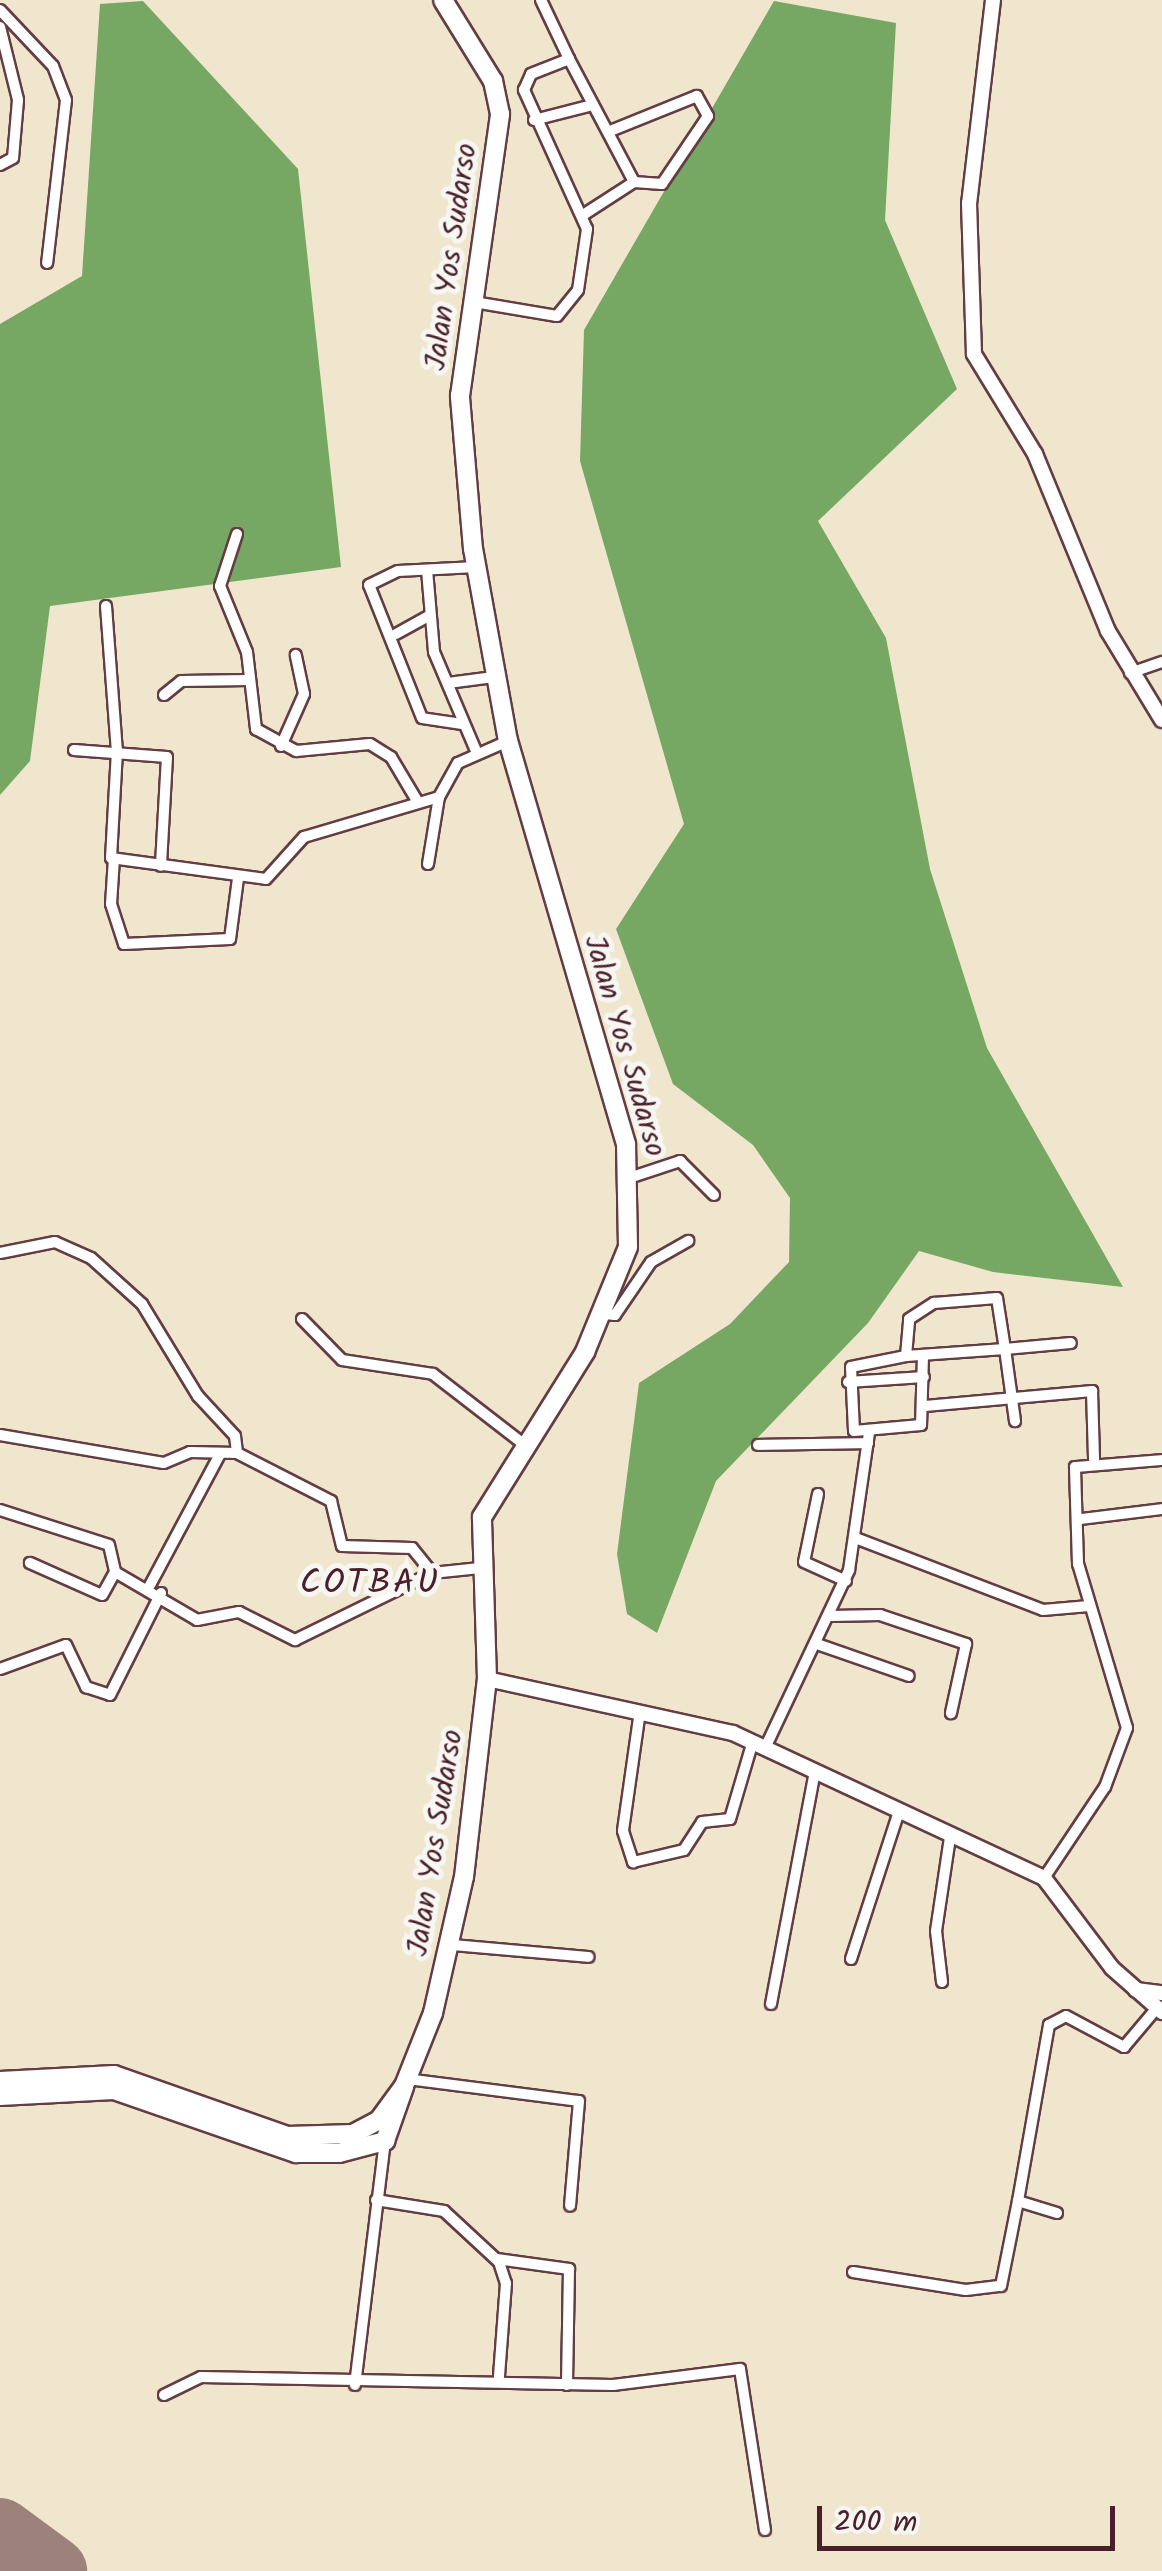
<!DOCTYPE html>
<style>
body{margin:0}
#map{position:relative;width:1162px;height:2571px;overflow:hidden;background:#f0e6cd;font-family:Kalam,sans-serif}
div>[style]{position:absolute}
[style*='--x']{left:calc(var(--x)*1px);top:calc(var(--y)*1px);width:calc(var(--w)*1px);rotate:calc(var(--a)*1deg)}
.forest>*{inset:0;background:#76a864}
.runway>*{height:68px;margin:-34px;padding:0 34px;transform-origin:34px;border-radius:34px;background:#9d827c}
.roads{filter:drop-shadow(2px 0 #633d43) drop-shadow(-2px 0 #633d43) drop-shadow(0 2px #633d43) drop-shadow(0 -2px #633d43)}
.minor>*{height:10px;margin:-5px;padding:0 5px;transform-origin:5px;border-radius:5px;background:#fff}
.tertiary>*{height:14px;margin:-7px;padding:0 7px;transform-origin:7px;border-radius:7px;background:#fff}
.trunk>*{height:18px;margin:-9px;padding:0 9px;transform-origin:9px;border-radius:9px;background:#fff}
span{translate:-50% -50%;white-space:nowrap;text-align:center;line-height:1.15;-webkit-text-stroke:10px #f6f6f2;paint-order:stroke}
.street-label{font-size:30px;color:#4a1f2b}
.quarter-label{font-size:35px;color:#4a1f2b;letter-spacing:2.5px}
.scale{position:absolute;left:817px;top:2506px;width:298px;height:45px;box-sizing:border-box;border:5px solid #4a1f2b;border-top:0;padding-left:12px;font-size:30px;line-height:35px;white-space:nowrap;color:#4a1f2b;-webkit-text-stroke:8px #f6f6f2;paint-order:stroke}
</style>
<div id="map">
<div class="forest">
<i style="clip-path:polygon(143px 1px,298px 169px,341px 567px,50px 606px,30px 761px,0 795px,0 324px,82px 276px,100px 4px)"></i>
<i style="clip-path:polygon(774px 1px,896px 23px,885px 220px,957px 389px,818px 521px,886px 638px,930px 869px,987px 1048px,1123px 1287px,993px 1272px,919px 1251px,868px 1323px,716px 1481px,657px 1633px,627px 1614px,617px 1554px,639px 1383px,730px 1324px,789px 1262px,790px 1198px,753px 1145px,673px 1084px,616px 929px,684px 824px,580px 461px,584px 330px)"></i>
</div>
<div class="runway">
<i style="--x:0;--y:2532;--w:66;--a:36.3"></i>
</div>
<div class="roads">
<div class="minor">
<i style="--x:541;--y:0;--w:65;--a:64.6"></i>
<i style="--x:569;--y:59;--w:139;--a:62.1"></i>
<i style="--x:634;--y:182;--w:28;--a:4"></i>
<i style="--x:662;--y:184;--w:82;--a:-55.9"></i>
<i style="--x:708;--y:116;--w:23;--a:-119"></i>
<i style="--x:697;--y:96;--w:96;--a:158"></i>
<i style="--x:0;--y:10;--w:77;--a:46.6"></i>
<i style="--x:53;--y:66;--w:36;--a:69"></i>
<i style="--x:66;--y:100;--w:164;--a:96.6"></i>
<i style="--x:0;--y:27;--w:75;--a:76.1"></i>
<i style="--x:18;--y:100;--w:58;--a:94.9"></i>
<i style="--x:13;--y:158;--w:15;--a:152"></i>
<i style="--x:534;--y:120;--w:61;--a:-14.3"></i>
<i style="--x:583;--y:215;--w:61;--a:-32.9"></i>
<i style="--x:474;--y:302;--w:84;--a:9.6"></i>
<i style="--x:557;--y:316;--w:33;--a:-51"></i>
<i style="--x:578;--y:290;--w:62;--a:-81.6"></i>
<i style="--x:587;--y:229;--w:153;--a:-114.4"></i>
<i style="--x:524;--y:90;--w:17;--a:-66"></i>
<i style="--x:531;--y:74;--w:41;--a:-21.5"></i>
<i style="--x:237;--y:534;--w:55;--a:108.1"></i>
<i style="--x:220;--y:586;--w:71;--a:67.8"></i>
<i style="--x:247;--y:652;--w:78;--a:83.3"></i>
<i style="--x:256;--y:729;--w:46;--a:28.8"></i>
<i style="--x:296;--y:751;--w:74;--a:-5.4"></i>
<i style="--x:370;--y:744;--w:25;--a:32"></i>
<i style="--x:391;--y:757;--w:49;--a:59.2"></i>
<i style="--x:427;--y:570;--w:82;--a:85.1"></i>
<i style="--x:434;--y:652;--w:108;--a:67"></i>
<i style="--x:106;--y:606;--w:145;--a:85.7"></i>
<i style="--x:117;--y:751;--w:107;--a:93.2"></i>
<i style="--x:111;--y:858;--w:156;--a:7.7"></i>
<i style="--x:266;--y:879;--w:57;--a:-47.9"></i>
<i style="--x:304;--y:837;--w:141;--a:-16.5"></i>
<i style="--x:396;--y:634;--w:37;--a:-29"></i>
<i style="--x:1130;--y:673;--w:34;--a:-19"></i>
<i style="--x:448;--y:683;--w:46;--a:-7.4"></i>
<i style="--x:164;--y:695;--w:22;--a:-39"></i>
<i style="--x:181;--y:681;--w:68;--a:-0.8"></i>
<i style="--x:462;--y:724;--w:40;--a:-171.5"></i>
<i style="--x:422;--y:718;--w:143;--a:-111.7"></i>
<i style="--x:369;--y:585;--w:32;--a:-26"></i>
<i style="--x:398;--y:571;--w:78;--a:-2.9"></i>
<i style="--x:281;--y:746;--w:57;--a:-66.1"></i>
<i style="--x:304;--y:694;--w:40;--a:-102"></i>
<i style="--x:74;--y:750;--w:93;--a:4.3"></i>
<i style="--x:167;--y:757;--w:109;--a:93.2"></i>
<i style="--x:114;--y:858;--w:46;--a:93.7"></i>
<i style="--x:111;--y:904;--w:42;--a:72"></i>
<i style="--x:124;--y:944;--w:106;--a:-2.7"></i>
<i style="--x:230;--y:939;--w:62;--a:-82.5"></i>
<i style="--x:428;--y:864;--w:68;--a:-80.7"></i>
<i style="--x:439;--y:797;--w:39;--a:-61"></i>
<i style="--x:458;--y:763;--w:55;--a:-23.7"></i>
<i style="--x:632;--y:1177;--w:51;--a:-18.4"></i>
<i style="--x:680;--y:1161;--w:48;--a:45"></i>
<i style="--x:0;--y:1253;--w:56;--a:-11.3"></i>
<i style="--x:55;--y:1242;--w:39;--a:24"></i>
<i style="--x:91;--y:1258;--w:69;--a:42"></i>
<i style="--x:142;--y:1304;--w:108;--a:58.7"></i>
<i style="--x:198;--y:1396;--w:54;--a:47.2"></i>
<i style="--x:235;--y:1436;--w:17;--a:83"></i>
<i style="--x:237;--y:1453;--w:106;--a:27.1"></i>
<i style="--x:331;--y:1501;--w:46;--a:76.3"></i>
<i style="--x:342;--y:1546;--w:70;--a:1.6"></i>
<i style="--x:412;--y:1548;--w:32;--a:51"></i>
<i style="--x:605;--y:1314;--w:10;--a:6"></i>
<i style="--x:615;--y:1315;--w:64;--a:-55.8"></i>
<i style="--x:651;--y:1262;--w:43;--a:-29.6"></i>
<i style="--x:302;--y:1319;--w:57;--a:45.7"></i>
<i style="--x:342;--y:1360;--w:92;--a:8.7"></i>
<i style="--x:433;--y:1374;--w:111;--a:37.7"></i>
<i style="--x:923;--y:1355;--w:70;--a:91.6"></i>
<i style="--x:921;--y:1425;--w:67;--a:174.9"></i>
<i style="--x:854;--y:1431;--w:64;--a:-92.7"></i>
<i style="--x:851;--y:1367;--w:56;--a:-11.3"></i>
<i style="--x:906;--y:1356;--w:99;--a:-4"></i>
<i style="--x:1005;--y:1349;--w:73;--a:82.1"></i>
<i style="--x:906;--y:1356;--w:37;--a:-85"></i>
<i style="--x:909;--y:1319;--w:30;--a:-33"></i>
<i style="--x:934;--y:1303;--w:63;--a:-4.5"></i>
<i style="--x:997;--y:1298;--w:52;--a:81.1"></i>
<i style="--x:1005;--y:1349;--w:66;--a:-5.2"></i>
<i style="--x:848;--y:1382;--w:76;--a:-3.8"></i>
<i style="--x:925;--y:1406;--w:168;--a:-5.1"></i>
<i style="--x:1092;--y:1391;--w:69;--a:88.3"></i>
<i style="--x:0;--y:1435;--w:166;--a:9.7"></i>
<i style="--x:164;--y:1463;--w:28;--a:-23"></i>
<i style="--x:190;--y:1452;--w:47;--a:1.2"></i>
<i style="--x:758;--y:1445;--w:110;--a:-1"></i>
<i style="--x:818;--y:1494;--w:69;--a:101.6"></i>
<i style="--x:804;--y:1562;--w:46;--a:24.3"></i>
<i style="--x:0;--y:1510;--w:114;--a:17.8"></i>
<i style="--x:109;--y:1545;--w:28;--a:77"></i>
<i style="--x:115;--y:1572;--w:26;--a:119"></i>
<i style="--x:102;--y:1595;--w:79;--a:-156"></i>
<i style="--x:1081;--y:1519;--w:82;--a:-7"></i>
<i style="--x:858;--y:1539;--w:198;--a:21"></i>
<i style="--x:1043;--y:1610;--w:46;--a:-5"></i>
<i style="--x:115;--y:1572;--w:95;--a:30.3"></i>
<i style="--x:197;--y:1620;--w:43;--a:-10.8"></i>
<i style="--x:239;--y:1612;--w:63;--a:26.6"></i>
<i style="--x:295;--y:1640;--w:153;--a:-26.1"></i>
<i style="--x:432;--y:1573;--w:48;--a:-5.9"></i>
<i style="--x:149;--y:1587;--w:151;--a:-61.9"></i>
<i style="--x:831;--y:1616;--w:49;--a:-1.2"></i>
<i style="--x:880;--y:1615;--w:91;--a:18.6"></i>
<i style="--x:966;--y:1644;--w:71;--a:102.3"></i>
<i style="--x:817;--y:1644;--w:97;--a:19.2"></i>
<i style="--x:0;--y:1669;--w:70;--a:-20"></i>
<i style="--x:66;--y:1645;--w:47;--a:64.5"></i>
<i style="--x:86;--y:1687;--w:25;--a:18"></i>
<i style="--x:110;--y:1695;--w:114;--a:-63.4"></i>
<i style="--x:640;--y:1711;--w:121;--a:98.1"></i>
<i style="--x:623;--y:1831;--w:33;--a:72"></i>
<i style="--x:633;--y:1862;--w:52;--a:-13.2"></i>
<i style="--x:684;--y:1850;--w:33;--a:-57"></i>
<i style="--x:702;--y:1822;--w:28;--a:-6"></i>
<i style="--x:730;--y:1819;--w:81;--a:-73.6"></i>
<i style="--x:765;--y:1748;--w:197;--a:-64.7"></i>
<i style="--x:849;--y:1570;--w:138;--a:-81.7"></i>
<i style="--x:1044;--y:1878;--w:110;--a:-56.2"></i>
<i style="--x:1105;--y:1787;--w:63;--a:-69.6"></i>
<i style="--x:1127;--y:1728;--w:171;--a:-106.6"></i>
<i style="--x:1078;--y:1564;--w:97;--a:-91.8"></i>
<i style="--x:1075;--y:1467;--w:87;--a:-4.6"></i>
<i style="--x:452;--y:1945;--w:137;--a:5"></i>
<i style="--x:851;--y:1959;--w:152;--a:-72"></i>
<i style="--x:942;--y:1982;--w:51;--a:-96.7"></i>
<i style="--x:936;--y:1931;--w:95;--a:-81.5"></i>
<i style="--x:771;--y:2004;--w:232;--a:-79.3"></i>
<i style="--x:407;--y:2079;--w:173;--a:7.3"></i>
<i style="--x:579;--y:2101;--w:105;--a:94.9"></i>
<i style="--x:376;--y:2200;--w:69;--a:9.2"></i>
<i style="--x:444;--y:2211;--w:75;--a:42.8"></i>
<i style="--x:499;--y:2262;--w:22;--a:72"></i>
<i style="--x:506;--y:2283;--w:94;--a:94.3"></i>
<i style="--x:1057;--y:2213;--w:41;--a:-162.9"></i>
<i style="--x:1018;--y:2201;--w:179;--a:-80"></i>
<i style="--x:1049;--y:2025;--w:19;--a:-28"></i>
<i style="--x:1066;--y:2016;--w:66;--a:28.1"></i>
<i style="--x:1124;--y:2047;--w:51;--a:-49.8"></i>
<i style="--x:497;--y:2259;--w:73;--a:7.9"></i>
<i style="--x:569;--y:2269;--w:116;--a:91"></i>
<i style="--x:853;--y:2272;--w:114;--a:9.1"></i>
<i style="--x:966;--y:2290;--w:35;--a:-7"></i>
<i style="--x:1001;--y:2286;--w:87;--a:-78.7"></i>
<i style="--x:355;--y:2385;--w:246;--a:-83"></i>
<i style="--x:164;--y:2395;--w:41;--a:-25.9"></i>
<i style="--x:201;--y:2377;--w:412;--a:1.1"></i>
<i style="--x:613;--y:2385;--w:128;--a:-7.2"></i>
<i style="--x:740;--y:2369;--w:163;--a:81.2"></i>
</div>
<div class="tertiary">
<i style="--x:993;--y:0;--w:204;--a:96.7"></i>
<i style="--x:969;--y:203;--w:151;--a:88.1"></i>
<i style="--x:974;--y:354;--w:117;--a:58.6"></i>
<i style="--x:1035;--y:454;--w:191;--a:67.6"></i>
<i style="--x:1108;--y:631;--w:104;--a:58.8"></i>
<i style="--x:487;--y:1679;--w:252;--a:12.4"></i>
<i style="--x:733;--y:1733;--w:343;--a:25"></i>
<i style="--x:1044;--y:1878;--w:113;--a:52.9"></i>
<i style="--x:1112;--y:1968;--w:67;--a:41.3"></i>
<i style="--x:1136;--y:1990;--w:26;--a:7"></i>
</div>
<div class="trunk">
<i style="--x:0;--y:2081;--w:114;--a:-3"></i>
<i style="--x:114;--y:2075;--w:183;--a:19.4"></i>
<i style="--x:287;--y:2136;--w:66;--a:-1.7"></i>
<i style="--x:353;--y:2134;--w:30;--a:-28"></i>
<i style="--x:379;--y:2120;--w:42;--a:-53.7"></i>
<i style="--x:404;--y:2086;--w:79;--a:-68.3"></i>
<i style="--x:433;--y:2013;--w:139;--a:-77.2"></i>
<i style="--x:464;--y:1877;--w:199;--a:-83.4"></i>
<i style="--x:487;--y:1679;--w:162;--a:-91.8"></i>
<i style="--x:482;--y:1517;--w:195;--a:-58"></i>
<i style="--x:585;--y:1352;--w:113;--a:-67.7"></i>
<i style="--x:628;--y:1247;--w:103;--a:-91.1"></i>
<i style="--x:626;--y:1144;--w:420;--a:-106.3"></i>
<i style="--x:508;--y:741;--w:195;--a:-100.3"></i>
<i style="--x:473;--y:549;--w:154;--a:-94.9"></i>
<i style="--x:460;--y:396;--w:285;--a:-81.9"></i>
<i style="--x:500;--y:114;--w:34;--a:-102"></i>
<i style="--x:493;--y:81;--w:95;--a:-121.7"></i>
<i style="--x:0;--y:2096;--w:114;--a:-3"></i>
<i style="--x:114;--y:2090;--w:193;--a:19.1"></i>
<i style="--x:296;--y:2153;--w:43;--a:0"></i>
<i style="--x:339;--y:2153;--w:48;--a:-14.6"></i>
<i style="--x:385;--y:2141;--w:57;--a:-70.6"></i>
</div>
</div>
<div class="street-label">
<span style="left:452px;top:257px;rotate:-82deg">Jalan Yos Sudarso</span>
<span style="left:624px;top:1046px;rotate:74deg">Jalan Yos Sudarso</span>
<span style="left:436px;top:1843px;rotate:-81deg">Jalan Yos Sudarso</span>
</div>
<div class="quarter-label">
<span style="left:370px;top:1584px">COTBAU</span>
</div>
<div class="scale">200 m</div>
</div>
